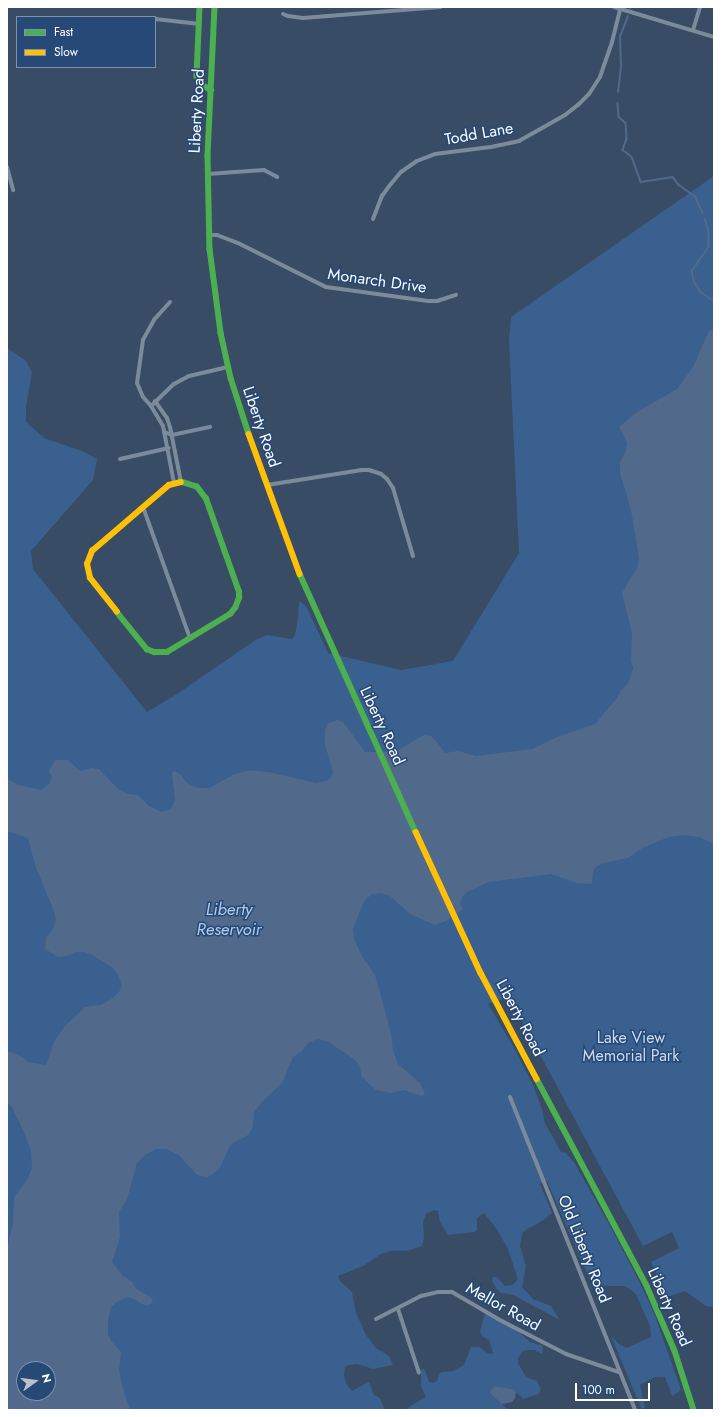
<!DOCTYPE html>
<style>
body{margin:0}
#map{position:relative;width:721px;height:1417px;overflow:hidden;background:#384c65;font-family:Jost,sans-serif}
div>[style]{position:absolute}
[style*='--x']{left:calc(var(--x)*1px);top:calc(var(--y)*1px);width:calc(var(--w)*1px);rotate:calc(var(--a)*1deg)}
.green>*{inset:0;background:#39608f}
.water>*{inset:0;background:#516a8b}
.stream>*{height:1.5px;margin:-0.75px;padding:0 0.75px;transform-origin:0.75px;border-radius:0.75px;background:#516a8b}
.street>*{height:4px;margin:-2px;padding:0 2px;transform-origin:2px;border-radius:2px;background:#7c8b9c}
.fast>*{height:5.5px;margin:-2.75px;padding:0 2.75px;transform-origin:2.75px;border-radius:2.75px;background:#4caf50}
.slow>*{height:5.5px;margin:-2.75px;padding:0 2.75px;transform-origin:2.75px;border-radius:2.75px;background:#ffc107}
span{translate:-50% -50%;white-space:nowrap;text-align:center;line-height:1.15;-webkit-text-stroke:3px #264977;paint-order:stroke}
.street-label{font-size:16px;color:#fff}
.park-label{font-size:16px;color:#cadcf2}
.water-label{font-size:17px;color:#b2cceb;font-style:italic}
.frame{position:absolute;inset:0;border:8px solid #fff;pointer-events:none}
.legend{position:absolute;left:16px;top:16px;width:140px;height:52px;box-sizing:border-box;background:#264977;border:1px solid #7d92ad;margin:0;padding:5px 7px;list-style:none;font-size:12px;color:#fff}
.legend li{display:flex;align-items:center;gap:8px;height:20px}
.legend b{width:20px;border:1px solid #7d92ad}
.north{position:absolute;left:16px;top:1361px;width:40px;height:40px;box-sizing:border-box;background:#264977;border:1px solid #7d92ad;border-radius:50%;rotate:76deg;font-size:11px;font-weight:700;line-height:16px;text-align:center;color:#fff}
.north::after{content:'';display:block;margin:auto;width:14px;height:18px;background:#b9c0c9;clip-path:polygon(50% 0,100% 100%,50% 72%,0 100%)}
.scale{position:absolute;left:575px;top:1383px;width:75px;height:18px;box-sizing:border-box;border:2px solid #fff;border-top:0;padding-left:5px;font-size:12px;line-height:14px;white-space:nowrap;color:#fff;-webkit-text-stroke:3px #264977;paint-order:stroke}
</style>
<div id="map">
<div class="green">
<i style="clip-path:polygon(evenodd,714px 176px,714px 1307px,706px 1306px,685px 1291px,667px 1297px,651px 1262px,679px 1248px,672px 1232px,643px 1246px,509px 997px,488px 1004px,513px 1046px,533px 1085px,543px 1112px,544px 1121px,561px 1152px,566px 1153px,574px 1162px,610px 1226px,635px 1273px,654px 1313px,681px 1390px,672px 1396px,665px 1377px,655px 1377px,640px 1385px,645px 1407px,642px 1410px,611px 1336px,619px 1344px,626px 1348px,651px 1337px,650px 1326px,636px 1294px,630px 1289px,624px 1286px,604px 1286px,591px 1282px,547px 1181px,540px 1184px,552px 1213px,542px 1221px,524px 1231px,522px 1234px,520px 1246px,526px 1266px,522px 1287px,533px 1299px,551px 1306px,560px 1320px,513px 1295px,501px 1293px,496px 1288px,492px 1281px,493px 1277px,497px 1277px,505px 1286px,513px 1285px,518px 1279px,508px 1249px,496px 1228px,484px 1213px,477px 1218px,477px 1230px,475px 1232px,448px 1235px,440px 1222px,438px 1211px,434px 1210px,426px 1214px,423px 1222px,424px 1238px,422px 1246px,407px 1251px,391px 1251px,381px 1254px,363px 1266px,338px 1276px,340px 1281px,352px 1292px,356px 1313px,366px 1335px,376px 1348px,389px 1356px,393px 1365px,373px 1369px,357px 1364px,349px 1365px,345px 1367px,344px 1375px,346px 1383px,352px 1391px,369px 1382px,374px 1395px,380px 1398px,385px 1410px,7px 1410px,7px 348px,26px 361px,32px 372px,26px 407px,26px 422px,44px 438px,82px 451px,97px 459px,93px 480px,31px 551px,33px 569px,147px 712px,177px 694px,257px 639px,267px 635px,292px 639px,295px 635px,298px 618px,299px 601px,306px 606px,328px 653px,401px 670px,453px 661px,519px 553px,509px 340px,511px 317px,714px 176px,24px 1369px,48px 1369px,48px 1393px,24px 1393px,24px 1369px)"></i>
<i style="clip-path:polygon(485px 1313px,518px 1331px,530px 1342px,543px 1346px,542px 1354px,535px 1350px,527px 1350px,523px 1351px,518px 1358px,518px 1363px,526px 1377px,537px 1381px,541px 1390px,539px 1394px,523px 1399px,513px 1389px,494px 1386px,490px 1391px,506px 1408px,511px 1410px,404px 1410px,426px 1397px,421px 1386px,421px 1370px,424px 1368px,429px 1382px,433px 1383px,437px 1381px,439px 1374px,442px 1372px,453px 1371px,464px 1365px,471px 1347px,479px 1347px,489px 1354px,493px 1353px,489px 1340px,482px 1336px,480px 1332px)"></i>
</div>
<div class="water">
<i style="clip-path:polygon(evenodd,714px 329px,714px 844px,699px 837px,683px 835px,669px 837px,642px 848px,628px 858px,603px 863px,596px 867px,593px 871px,592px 884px,577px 883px,551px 874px,489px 882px,467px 892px,462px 897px,460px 904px,463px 909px,446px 921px,435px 925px,410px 914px,389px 895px,380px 893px,372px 894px,364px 901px,353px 929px,354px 939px,363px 958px,375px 975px,391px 1033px,393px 1051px,398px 1064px,420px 1083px,425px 1094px,422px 1096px,404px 1090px,391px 1093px,376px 1090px,361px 1076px,360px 1066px,354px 1059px,327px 1041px,317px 1039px,308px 1043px,302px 1051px,293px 1057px,282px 1083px,263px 1101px,254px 1112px,253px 1127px,248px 1135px,230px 1145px,220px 1168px,213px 1174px,207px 1177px,197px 1175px,179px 1155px,166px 1149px,156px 1149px,145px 1155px,137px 1163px,127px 1199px,119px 1212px,120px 1237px,112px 1262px,122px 1275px,132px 1282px,136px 1289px,151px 1297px,153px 1302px,148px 1305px,141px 1304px,136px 1300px,128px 1297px,117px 1302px,111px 1307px,108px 1320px,108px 1335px,112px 1342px,121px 1352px,119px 1370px,122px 1385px,130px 1410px,7px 1410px,7px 1249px,13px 1224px,14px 1197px,27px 1180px,32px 1168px,31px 1151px,24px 1132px,12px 1107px,7px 1102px,7px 1051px,19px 1055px,28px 1062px,46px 1065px,54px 1042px,64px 1027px,85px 1007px,101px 1005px,113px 998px,119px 992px,122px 985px,118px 975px,112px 967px,92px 955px,84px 952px,76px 952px,66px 956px,58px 957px,45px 949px,46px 937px,53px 929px,56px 919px,52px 906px,35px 865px,28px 838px,7px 831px,7px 779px,18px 785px,41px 790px,49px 784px,52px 777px,49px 771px,55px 760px,68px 760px,80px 771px,92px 768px,99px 769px,118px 789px,128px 794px,138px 795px,149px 806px,161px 812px,171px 809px,175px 800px,172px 773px,174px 771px,180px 774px,188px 784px,199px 788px,209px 788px,235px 774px,250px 770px,268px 772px,316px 783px,329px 780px,333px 773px,325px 744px,325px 731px,327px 724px,337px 720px,344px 723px,365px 752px,392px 752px,400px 749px,424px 735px,431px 736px,436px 741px,445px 753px,458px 751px,476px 756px,532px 749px,557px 737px,595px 724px,617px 698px,621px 690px,628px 684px,633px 668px,631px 661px,632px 633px,622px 593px,638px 566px,639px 558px,631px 510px,620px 473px,620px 462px,626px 451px,627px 443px,619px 427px,637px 412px,677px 389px,693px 367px,709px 331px,714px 329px,24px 1369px,48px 1369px,48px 1393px,24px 1393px,24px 1369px)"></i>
<i style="clip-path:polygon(494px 1386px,513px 1389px,516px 1392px,515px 1398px,512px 1402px,502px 1404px,491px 1394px,490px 1391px)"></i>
</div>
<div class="stream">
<i style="--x:630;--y:8;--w:1;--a:-45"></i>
<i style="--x:618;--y:92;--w:26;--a:-83"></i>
<i style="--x:621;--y:66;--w:29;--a:-92"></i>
<i style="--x:620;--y:37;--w:22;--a:-69"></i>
<i style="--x:618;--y:103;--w:14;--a:86"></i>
<i style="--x:619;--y:117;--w:9;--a:41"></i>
<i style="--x:626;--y:123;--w:16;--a:86"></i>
<i style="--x:627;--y:139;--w:12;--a:110"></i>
<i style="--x:623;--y:150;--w:11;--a:38"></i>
<i style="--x:632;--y:157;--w:27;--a:70"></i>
<i style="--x:641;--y:182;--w:32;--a:-9"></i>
<i style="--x:673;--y:177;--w:10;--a:53"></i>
<i style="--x:679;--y:185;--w:19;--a:35"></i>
<i style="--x:695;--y:196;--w:19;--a:65"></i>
<i style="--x:705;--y:219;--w:12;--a:70"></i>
<i style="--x:709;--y:230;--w:17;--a:90"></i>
<i style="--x:709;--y:247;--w:29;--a:125"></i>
<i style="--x:692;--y:271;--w:10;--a:79"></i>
<i style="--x:694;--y:281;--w:13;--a:58"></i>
<i style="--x:701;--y:292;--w:16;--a:35"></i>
</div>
<div class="street">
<i style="--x:614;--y:7;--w:104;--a:16.7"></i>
<i style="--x:283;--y:14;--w:5;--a:22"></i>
<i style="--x:288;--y:16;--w:15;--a:8"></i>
<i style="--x:303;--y:18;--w:138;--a:-4.6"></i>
<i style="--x:155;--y:19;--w:45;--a:6.3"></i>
<i style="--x:693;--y:30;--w:24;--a:-73"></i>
<i style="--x:7;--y:167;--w:24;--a:75"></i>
<i style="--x:208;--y:174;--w:56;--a:-4.1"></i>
<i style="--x:264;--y:170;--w:15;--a:28"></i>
<i style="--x:373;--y:219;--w:25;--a:-69"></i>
<i style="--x:382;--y:196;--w:14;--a:-54"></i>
<i style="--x:390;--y:185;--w:17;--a:-50"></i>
<i style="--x:401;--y:172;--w:19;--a:-35"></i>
<i style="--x:417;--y:161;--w:19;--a:-21"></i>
<i style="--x:435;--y:154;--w:56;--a:-7.1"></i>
<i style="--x:491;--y:147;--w:29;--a:-12"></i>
<i style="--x:519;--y:141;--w:53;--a:-29.5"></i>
<i style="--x:565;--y:115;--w:16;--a:-38"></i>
<i style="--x:578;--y:105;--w:16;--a:-45"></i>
<i style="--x:589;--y:94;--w:20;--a:-57"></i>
<i style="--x:600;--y:77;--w:37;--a:-71"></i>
<i style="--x:612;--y:42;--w:34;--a:-76"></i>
<i style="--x:209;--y:235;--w:8;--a:0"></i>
<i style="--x:217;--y:235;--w:22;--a:21"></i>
<i style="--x:238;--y:243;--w:98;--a:26.6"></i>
<i style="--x:326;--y:287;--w:103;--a:7.8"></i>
<i style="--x:428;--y:301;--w:9;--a:0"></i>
<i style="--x:437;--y:301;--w:20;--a:-18"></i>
<i style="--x:170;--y:302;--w:24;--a:132"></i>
<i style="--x:154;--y:320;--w:23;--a:119"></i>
<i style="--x:143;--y:340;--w:43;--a:97.9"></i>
<i style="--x:137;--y:383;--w:15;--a:67"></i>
<i style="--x:143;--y:397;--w:12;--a:48"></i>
<i style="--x:151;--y:406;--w:23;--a:59"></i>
<i style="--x:163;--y:426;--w:58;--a:79.1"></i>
<i style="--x:155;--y:401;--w:21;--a:55"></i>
<i style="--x:167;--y:418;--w:9;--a:72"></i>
<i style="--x:170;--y:427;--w:56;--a:78.7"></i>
<i style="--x:151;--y:406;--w:32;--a:-44"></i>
<i style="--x:174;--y:384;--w:17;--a:-28"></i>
<i style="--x:189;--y:376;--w:40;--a:-13"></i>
<i style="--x:164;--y:432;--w:9;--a:21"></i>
<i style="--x:172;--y:435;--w:39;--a:-12"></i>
<i style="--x:120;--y:459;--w:50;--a:-12.7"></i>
<i style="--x:267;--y:485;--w:96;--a:-9"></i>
<i style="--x:362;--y:470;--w:7;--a:0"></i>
<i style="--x:369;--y:470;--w:13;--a:18"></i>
<i style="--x:381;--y:474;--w:8;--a:40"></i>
<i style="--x:387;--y:479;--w:11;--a:56"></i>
<i style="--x:393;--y:488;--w:71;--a:73.6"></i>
<i style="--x:143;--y:507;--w:139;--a:70.3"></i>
<i style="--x:510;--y:1097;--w:337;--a:68.2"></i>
<i style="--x:398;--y:1309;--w:67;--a:71.8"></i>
<i style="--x:376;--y:1319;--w:51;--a:-27.1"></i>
<i style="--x:421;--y:1296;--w:17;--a:-13"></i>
<i style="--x:438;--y:1292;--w:14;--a:0"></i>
<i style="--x:452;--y:1292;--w:53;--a:30.4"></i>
<i style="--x:498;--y:1319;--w:76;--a:27.2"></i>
<i style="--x:566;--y:1354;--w:56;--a:18.8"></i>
</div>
<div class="fast">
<i style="--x:200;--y:7;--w:69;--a:92.5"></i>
<i style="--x:197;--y:76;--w:9;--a:63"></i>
<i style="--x:201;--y:84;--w:12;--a:31"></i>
<i style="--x:215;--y:7;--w:149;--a:92.7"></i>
<i style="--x:208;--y:156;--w:93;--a:88.8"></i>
<i style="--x:210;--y:249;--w:85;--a:82.5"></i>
<i style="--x:221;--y:333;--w:46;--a:77.5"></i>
<i style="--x:231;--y:378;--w:59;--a:72.2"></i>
<i style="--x:300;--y:574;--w:283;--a:65.8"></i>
<i style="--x:117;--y:612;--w:48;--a:51"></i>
<i style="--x:147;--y:649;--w:8;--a:23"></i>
<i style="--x:154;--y:652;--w:13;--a:0"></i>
<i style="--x:167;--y:652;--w:74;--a:-31.1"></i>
<i style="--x:230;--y:614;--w:8;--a:-50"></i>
<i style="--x:235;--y:608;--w:11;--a:-68"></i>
<i style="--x:239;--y:598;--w:6;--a:-90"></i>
<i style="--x:239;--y:592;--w:99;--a:-109.5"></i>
<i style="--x:206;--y:499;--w:15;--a:-127"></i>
<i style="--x:197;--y:487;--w:17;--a:-163"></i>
<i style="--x:537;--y:1079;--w:234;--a:62"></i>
<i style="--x:647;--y:1286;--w:71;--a:66.7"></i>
<i style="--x:675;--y:1351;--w:62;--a:72.1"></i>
</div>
<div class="slow">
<i style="--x:249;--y:434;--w:149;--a:70"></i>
<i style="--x:117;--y:612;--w:43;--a:-128.5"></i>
<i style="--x:90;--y:578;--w:14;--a:-102"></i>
<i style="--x:87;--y:564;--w:14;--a:-69"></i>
<i style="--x:92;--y:551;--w:101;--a:-40.6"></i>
<i style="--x:169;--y:485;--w:12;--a:-14"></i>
<i style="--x:416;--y:832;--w:155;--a:65.3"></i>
<i style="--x:481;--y:973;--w:120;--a:62.2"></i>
</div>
<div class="street-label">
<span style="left:197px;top:111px;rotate:-87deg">Liberty Road</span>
<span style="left:479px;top:134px;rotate:-10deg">Todd Lane</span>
<span style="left:377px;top:281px;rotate:8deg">Monarch Drive</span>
<span style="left:261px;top:427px;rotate:71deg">Liberty Road</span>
<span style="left:382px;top:726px;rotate:65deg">Liberty Road</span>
<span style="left:520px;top:1018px;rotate:62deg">Liberty Road</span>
<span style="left:584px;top:1249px;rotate:68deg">Old Liberty Road</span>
<span style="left:503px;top:1307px;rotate:29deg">Mellor Road</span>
<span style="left:669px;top:1307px;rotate:66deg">Liberty Road</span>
</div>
<div class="park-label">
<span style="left:631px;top:1047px">Lake View<br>Memorial Park</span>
</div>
<div class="water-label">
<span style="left:229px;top:920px">Liberty<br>Reservoir</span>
</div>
<div class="frame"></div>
<ul class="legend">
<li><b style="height:5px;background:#4caf50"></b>Fast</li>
<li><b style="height:5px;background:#ffc107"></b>Slow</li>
</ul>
<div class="north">N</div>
<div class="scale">100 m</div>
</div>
